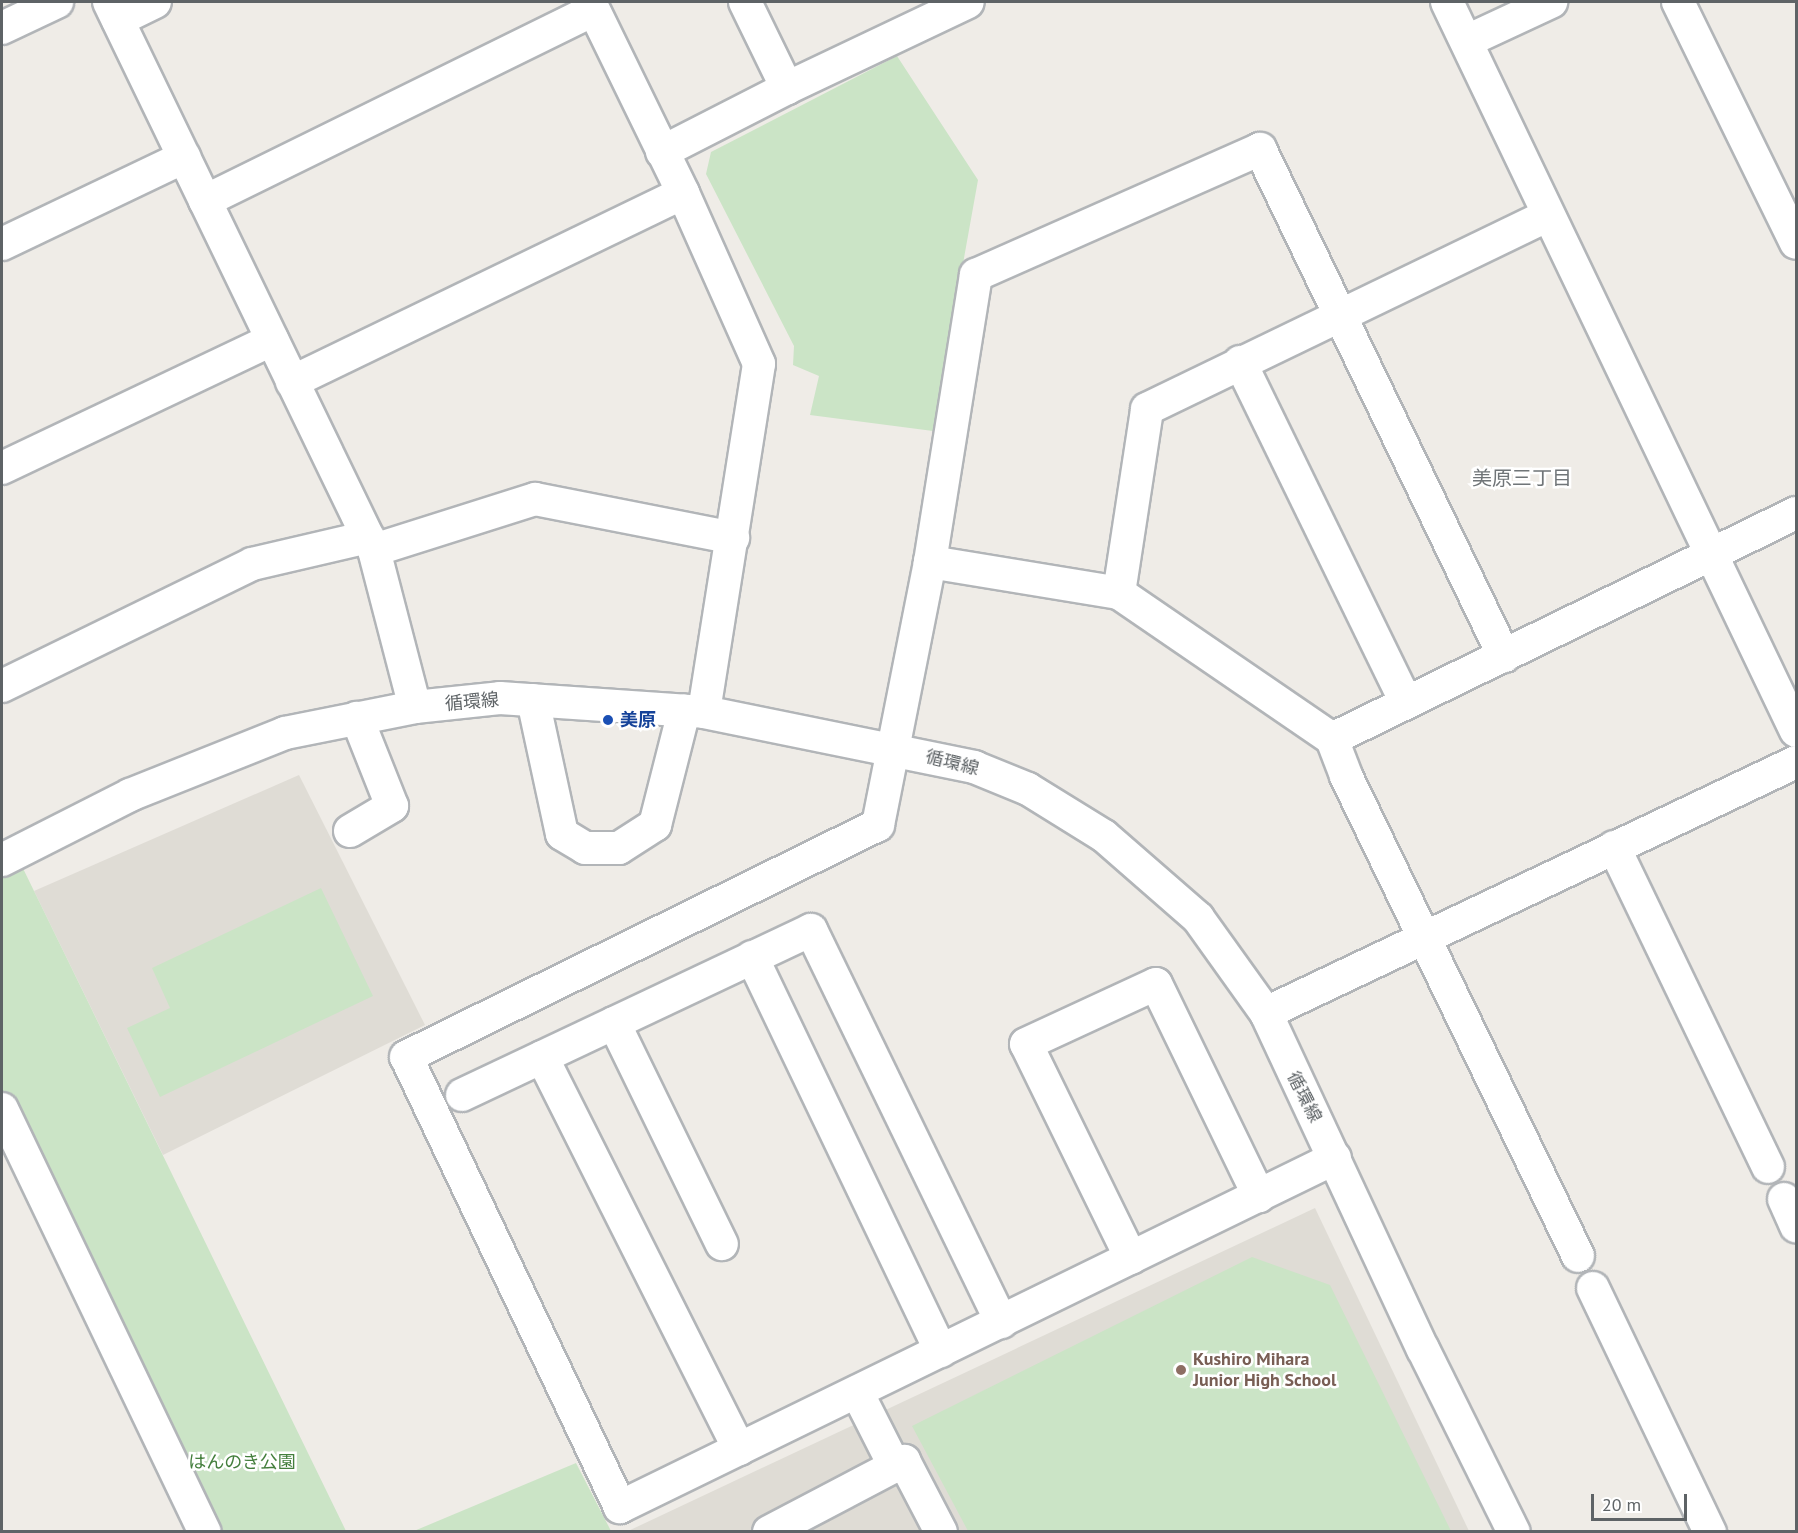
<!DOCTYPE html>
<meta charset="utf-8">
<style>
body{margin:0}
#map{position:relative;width:1798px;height:1533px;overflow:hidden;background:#efece7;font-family:"PT Sans","Noto Sans JP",sans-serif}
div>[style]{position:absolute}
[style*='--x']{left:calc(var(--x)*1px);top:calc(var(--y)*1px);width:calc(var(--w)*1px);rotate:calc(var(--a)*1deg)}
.education>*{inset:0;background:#dfdcd5}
.green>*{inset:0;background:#cbe4c6}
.roads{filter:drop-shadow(2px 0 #b2b5b8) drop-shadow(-2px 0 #b2b5b8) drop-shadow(0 2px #b2b5b8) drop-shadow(0 -2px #b2b5b8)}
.minor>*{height:32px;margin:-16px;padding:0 16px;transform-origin:16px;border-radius:16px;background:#fff}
.dots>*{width:16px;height:16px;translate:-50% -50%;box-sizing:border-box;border:3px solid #fff;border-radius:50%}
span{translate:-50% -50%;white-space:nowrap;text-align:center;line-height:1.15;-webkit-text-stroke:5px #fff;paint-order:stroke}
.street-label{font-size:18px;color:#5e6366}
.transit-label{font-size:18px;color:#164399;font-weight:700}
.left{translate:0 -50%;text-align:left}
.education-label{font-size:18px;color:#785e54;font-weight:700}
.park-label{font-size:18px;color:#447f3d}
.neighbourhood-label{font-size:20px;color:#707578}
.frame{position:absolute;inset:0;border:3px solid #5e6366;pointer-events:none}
.scale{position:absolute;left:1591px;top:1494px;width:96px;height:27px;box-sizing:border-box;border:3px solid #5e6366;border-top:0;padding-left:8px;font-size:18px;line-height:21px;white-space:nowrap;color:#5e6366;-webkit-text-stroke:4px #fff;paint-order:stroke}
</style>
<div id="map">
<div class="education">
<i style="clip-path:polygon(299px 775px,425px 1025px,163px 1155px,34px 891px)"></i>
<i style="clip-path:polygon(1315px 1208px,1469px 1531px,626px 1532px)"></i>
</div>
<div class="green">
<i style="clip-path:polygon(897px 56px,978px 180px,933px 431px,810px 415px,819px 376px,793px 365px,794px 346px,706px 174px,711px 152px)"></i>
<i style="clip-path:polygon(16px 854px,34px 891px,346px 1531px,205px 1531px,2px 1109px,2px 860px)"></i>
<i style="clip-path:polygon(321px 888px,373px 996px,160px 1097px,127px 1028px,170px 1008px,152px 968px)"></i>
<i style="clip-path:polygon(1252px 1257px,1330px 1285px,1451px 1531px,968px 1531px,912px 1426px)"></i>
<i style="clip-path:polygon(576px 1463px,611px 1531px,414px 1531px)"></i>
</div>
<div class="roads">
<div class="minor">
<i style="--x:109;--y:2;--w:609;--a:64.19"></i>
<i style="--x:374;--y:550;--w:162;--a:75.4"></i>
<i style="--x:590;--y:2;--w:212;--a:64"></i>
<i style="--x:683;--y:193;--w:187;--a:66"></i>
<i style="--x:759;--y:364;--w:352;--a:99"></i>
<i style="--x:745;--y:2;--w:96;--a:64"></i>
<i style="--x:1447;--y:2;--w:808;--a:64.42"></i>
<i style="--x:1678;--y:2;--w:268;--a:63.9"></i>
<i style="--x:118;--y:20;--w:41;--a:-25.9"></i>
<i style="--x:2;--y:28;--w:61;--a:-25.3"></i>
<i style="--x:1467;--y:41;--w:93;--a:-24.9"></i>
<i style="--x:662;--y:152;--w:140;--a:-27.1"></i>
<i style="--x:787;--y:88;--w:200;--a:-25.4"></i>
<i style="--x:205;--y:201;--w:432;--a:-26.2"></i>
<i style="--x:2;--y:244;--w:202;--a:-25.5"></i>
<i style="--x:1240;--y:362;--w:379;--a:64"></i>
<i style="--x:292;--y:382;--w:434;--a:-25.8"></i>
<i style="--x:2;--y:468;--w:299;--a:-25.4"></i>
<i style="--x:374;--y:550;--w:169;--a:-17.6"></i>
<i style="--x:535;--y:499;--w:202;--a:11.1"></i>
<i style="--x:930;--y:562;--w:192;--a:9.3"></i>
<i style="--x:1119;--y:593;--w:258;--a:34.4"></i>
<i style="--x:1332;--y:739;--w:40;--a:69"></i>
<i style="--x:1346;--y:776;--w:533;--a:64.2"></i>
<i style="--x:1119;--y:593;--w:186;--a:-81.3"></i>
<i style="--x:1147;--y:409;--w:444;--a:-25.8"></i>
<i style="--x:2;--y:686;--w:278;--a:-26"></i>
<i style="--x:252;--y:564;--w:119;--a:-13.1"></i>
<i style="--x:533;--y:700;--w:137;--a:77.8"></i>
<i style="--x:562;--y:834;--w:27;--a:31"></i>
<i style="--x:585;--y:848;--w:34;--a:0"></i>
<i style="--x:619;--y:848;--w:43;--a:-32.6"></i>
<i style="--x:655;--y:825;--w:118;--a:-75.7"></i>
<i style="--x:1332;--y:739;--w:516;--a:-25.97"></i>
<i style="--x:350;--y:831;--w:49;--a:-30.8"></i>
<i style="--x:392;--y:806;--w:95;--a:-111.7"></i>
<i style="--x:1614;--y:847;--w:355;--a:64.3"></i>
<i style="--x:2;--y:860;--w:144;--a:-26.9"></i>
<i style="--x:130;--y:795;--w:167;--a:-21.8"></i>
<i style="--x:285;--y:733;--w:133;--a:-11.3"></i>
<i style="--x:415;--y:707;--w:85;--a:-6"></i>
<i style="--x:500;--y:698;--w:204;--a:3.9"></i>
<i style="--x:704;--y:712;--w:276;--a:11.5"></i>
<i style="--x:974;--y:767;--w:58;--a:22.2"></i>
<i style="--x:1028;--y:789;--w:89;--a:31.7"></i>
<i style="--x:1104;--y:836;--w:125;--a:41.1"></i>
<i style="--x:1198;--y:918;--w:117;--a:54.4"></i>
<i style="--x:1266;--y:1013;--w:371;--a:65"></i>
<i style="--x:1423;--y:1349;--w:204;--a:63.6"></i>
<i style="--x:752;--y:957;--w:437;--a:64.4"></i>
<i style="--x:1266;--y:1013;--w:586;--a:-25.34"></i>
<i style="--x:614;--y:1023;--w:246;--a:64"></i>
<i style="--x:542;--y:1057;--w:439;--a:63.3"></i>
<i style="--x:462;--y:1095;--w:386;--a:-25.3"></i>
<i style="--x:811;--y:930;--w:436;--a:64.1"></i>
<i style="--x:2;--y:1109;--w:469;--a:64.4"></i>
<i style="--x:1335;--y:1158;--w:796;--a:153.98"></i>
<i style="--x:620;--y:1507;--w:498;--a:-115.4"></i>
<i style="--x:406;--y:1057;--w:526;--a:-26.18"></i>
<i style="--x:878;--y:825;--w:268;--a:-78.8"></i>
<i style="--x:930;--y:562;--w:291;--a:-80.9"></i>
<i style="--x:976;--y:275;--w:311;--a:-23.9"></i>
<i style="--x:1260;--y:149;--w:563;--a:64.3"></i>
<i style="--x:1784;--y:1199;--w:30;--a:66"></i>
<i style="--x:1131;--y:1258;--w:238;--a:-116.1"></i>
<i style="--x:1026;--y:1044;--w:143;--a:-24.8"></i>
<i style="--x:1156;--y:984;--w:236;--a:64.1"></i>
<i style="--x:1593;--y:1288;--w:271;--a:64.4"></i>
<i style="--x:857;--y:1392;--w:84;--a:63.1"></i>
<i style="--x:769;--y:1532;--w:153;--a:-27.7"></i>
<i style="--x:904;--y:1461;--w:80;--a:62.5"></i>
</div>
</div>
<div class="dots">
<i style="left:608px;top:720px;background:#1a4fb4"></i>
<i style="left:1181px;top:1370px;background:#8d6e63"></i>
</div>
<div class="street-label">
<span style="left:472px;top:702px;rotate:-5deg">循環線</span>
<span style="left:952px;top:763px;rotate:14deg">循環線</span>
<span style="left:1304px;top:1097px;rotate:63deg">循環線</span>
</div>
<div class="transit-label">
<span class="left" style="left:620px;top:720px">美原</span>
</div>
<div class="education-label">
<span class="left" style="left:1193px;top:1370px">Kushiro Mihara<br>Junior High School</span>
</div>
<div class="park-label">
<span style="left:242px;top:1462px">はんのき公園</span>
</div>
<div class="neighbourhood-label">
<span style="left:1522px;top:478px">美原三丁目</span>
</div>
<div class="frame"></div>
<div class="scale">20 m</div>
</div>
